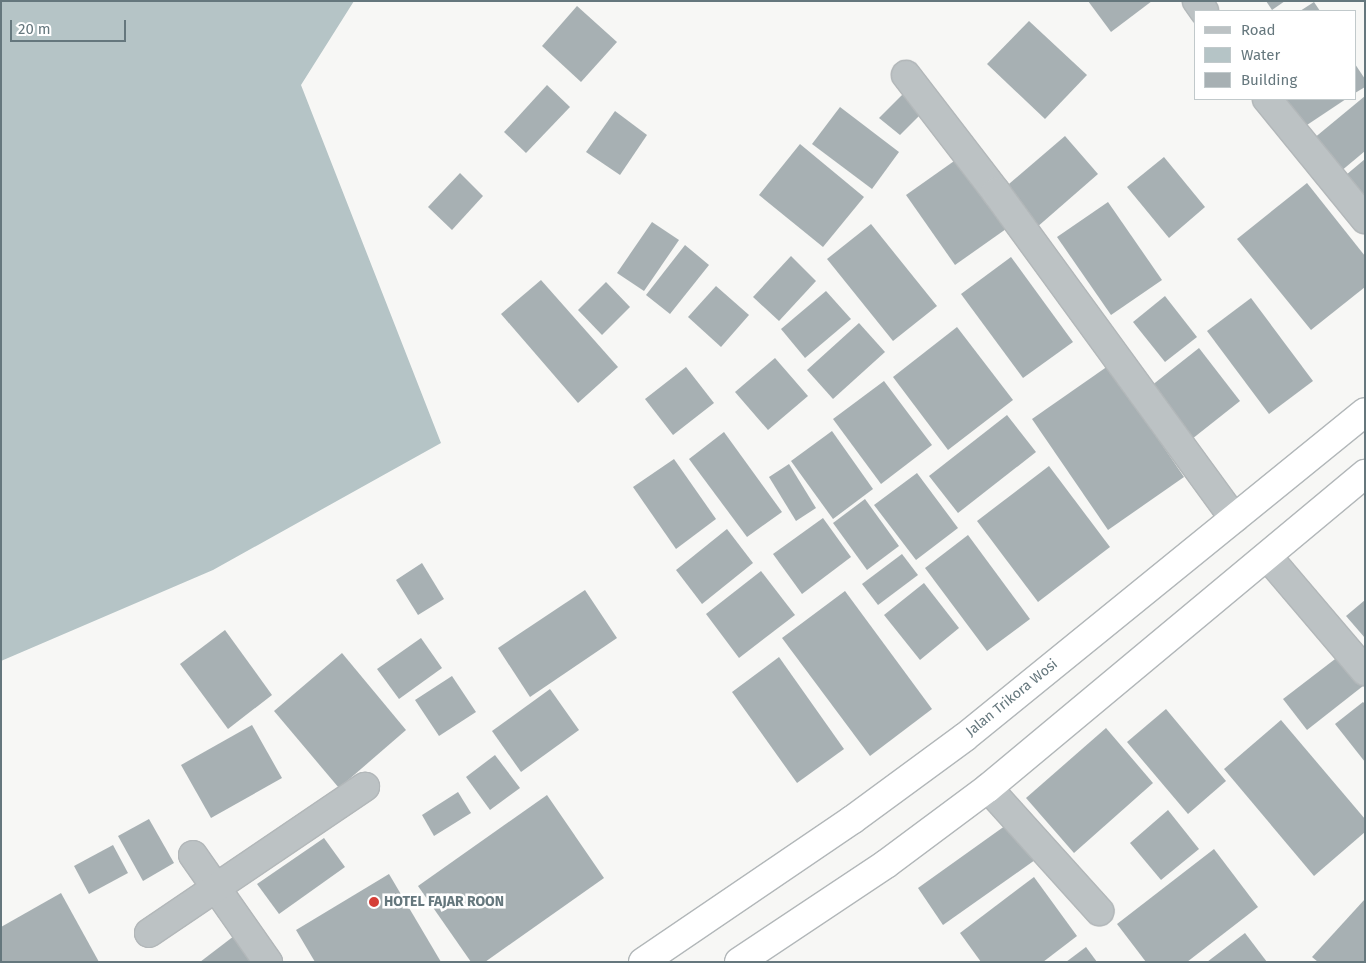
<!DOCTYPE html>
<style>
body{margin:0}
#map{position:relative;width:1366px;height:963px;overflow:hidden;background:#f7f7f5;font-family:"Fira Sans",sans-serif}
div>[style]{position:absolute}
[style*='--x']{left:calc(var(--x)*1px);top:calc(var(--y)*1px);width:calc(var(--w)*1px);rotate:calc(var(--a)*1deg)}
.water>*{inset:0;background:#b5c4c6}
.building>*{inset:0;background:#a7b0b3}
.roads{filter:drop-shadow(1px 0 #b2b7b9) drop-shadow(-1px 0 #b2b7b9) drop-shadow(0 1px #b2b7b9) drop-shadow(0 -1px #b2b7b9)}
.minor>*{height:28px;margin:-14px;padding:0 14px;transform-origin:14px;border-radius:14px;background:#bcc2c4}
.highway>*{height:28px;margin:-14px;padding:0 14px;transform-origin:14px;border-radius:14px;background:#fff}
.dots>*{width:14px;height:14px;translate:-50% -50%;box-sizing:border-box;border:2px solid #fff;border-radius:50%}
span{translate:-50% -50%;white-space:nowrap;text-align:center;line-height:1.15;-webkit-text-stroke:5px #fff;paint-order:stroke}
.street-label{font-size:14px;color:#65777d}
.poi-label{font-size:14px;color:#65777d;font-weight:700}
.left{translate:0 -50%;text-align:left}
.frame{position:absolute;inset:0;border:2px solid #65777d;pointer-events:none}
.legend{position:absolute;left:1194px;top:10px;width:162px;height:90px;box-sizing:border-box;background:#fff;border:1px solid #c1c9cb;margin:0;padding:6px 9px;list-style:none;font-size:15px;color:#65777d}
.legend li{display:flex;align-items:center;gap:10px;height:25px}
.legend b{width:25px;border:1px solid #c1c9cb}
.scale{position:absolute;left:10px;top:20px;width:116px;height:22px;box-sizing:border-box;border:2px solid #65777d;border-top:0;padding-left:6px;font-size:15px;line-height:18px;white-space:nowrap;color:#65777d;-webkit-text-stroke:4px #fff;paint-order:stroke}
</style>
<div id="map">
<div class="water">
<i style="clip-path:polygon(1px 1px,354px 1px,301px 85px,441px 443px,213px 570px,1px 661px)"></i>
</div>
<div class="building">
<i style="clip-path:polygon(1088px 1px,1152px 1px,1111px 32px)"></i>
<i style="clip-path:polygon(1266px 1px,1285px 1px,1272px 10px)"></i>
<i style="clip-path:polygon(1314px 2px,1320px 11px,1300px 11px)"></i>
<i style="clip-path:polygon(577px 6px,617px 42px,581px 82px,542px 46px)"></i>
<i style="clip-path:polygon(1029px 21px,1087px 75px,1045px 119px,987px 64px)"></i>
<i style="clip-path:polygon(1355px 64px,1365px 79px,1365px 87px,1355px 93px)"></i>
<i style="clip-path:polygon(547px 85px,570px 107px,526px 153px,504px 132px)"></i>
<i style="clip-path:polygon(906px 91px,926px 109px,900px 135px,879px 118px)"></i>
<i style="clip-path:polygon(1365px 96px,1365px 151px,1340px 172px,1313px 139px)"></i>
<i style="clip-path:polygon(1281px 99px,1346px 99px,1301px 129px)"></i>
<i style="clip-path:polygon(840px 107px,899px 152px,872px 189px,812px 144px)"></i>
<i style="clip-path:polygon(615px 111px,647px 135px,620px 175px,586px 152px)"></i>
<i style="clip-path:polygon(1065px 136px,1098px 174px,1036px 228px,1003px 189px)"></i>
<i style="clip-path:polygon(800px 144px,864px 197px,823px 247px,759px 195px)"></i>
<i style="clip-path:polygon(1164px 157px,1205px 207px,1169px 238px,1127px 187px)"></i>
<i style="clip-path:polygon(957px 159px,1006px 229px,955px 265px,906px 195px)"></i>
<i style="clip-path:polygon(1365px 159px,1365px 196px,1346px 175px)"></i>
<i style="clip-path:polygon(460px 173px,483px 196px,452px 230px,428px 207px)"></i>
<i style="clip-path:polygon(1307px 183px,1365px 256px,1365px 287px,1311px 330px,1237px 239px)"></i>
<i style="clip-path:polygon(1108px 202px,1162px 280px,1111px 315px,1057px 237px)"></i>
<i style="clip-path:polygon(652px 222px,679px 240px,644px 291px,617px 273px)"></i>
<i style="clip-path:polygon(871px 224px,937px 306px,893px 341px,827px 259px)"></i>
<i style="clip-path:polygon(685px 245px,709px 265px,670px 314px,646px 295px)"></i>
<i style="clip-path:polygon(791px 256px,816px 281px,779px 321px,753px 297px)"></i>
<i style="clip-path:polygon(1011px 257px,1073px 342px,1023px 378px,961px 294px)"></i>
<i style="clip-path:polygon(541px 280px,618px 367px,578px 403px,501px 314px)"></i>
<i style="clip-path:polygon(606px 282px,630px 307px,602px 335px,578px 310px)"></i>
<i style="clip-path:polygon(716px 286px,749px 315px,721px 347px,688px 317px)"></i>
<i style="clip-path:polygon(826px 291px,851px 319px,805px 358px,781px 329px)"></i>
<i style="clip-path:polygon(1165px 296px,1197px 337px,1165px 362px,1133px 322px)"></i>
<i style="clip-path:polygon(1251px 298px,1313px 381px,1269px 414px,1207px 331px)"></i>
<i style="clip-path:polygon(859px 323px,885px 352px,833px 399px,807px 370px)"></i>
<i style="clip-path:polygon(957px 327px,1013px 400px,948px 450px,893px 377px)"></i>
<i style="clip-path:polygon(1199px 348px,1240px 401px,1192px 439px,1151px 386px)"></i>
<i style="clip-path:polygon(775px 358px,808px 396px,768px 430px,735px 392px)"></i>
<i style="clip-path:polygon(1108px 366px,1184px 477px,1108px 530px,1032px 419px)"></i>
<i style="clip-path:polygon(686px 367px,714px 403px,673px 435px,645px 399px)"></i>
<i style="clip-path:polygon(884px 381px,932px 445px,881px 484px,833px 419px)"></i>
<i style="clip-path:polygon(1007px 415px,1036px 452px,958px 513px,929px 476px)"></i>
<i style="clip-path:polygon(832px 431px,873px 489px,833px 519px,791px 461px)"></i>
<i style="clip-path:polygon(724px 432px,782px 512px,747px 537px,689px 459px)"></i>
<i style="clip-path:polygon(674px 459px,716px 519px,676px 549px,633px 487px)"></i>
<i style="clip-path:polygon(789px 464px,816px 508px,796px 521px,769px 477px)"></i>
<i style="clip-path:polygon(1049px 466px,1110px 547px,1038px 602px,977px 521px)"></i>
<i style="clip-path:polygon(917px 473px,958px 528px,916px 560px,874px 505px)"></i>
<i style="clip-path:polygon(865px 499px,899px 546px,867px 570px,833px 523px)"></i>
<i style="clip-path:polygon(823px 518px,851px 557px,802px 594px,773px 554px)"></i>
<i style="clip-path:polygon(727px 529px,753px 563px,702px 604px,676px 570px)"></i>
<i style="clip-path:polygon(968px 535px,1030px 619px,987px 651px,925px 568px)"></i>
<i style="clip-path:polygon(902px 554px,918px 575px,878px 605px,862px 584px)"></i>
<i style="clip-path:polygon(422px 563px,444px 599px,418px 615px,396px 580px)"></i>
<i style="clip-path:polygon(761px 571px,795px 615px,739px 658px,706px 614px)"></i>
<i style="clip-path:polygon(924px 583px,959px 628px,920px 660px,884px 615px)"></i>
<i style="clip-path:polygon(585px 590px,617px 638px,530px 697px,498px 648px)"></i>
<i style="clip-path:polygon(845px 591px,932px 709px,870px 756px,782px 638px)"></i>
<i style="clip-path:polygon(1365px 600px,1365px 638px,1346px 616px)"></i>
<i style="clip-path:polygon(225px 630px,272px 695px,228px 729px,180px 664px)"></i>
<i style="clip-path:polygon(421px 638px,442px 668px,399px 699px,377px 669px)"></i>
<i style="clip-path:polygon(342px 653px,406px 730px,339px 788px,274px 711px)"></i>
<i style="clip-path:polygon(1339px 656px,1363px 686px,1307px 730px,1283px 699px)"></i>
<i style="clip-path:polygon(779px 657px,844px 749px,797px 783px,732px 692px)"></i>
<i style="clip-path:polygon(452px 676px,476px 712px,439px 736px,415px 700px)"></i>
<i style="clip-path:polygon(550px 689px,579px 730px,521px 772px,492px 731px)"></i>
<i style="clip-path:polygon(1363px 702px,1365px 704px,1365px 762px,1335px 724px)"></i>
<i style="clip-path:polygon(1166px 709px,1226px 781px,1188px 814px,1127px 742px)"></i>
<i style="clip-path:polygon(1281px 720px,1365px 819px,1365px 832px,1314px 876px,1224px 769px)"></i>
<i style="clip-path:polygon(252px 725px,282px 778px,211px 818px,181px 765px)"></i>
<i style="clip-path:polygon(1106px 728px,1153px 783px,1074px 853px,1026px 798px)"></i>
<i style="clip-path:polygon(495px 755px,520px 788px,490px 810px,466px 777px)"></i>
<i style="clip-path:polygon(458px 792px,471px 813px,434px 836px,422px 815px)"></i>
<i style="clip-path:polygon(547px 795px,604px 878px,485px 962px,471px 962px,418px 886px)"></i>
<i style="clip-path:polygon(1168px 810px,1199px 849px,1161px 880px,1130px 843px)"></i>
<i style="clip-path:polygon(149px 819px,174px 863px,143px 881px,118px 836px)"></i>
<i style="clip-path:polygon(1009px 823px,1035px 860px,943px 925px,918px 888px)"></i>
<i style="clip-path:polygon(324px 838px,345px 867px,279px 914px,257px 884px)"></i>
<i style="clip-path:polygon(113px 845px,128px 873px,89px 894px,74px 866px)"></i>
<i style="clip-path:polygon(1214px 849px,1258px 907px,1187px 962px,1146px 962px,1117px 924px)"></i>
<i style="clip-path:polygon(389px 874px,441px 962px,315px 962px,296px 930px)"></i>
<i style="clip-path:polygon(1034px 877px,1077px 936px,1043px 962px,981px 962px,960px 933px)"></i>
<i style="clip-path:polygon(61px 893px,99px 962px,1px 962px,1px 927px)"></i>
<i style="clip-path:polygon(1365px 899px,1365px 962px,1318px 962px,1312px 957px)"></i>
<i style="clip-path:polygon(1245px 933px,1267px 962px,1207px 962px)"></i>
<i style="clip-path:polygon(234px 936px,252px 962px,200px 962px)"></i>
<i style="clip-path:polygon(1086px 947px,1097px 962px,1066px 962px)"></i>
</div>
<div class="roads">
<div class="minor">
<i style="--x:1197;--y:1;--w:12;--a:55"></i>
<i style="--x:906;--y:75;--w:148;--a:52.4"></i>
<i style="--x:996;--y:192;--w:404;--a:53.9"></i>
<i style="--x:1267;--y:99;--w:155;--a:50.8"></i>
<i style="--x:1268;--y:557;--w:150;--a:49.6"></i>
<i style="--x:988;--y:788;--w:166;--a:47.9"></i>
<i style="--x:193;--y:855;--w:131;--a:55"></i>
<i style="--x:149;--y:933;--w:261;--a:-34.1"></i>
</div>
<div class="highway">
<i style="--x:643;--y:962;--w:253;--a:-34.2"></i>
<i style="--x:852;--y:820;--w:140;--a:-36.3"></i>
<i style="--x:965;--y:737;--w:515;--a:-39.09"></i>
<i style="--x:739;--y:962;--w:177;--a:-33.7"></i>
<i style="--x:886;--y:864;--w:127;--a:-36.7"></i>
<i style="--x:988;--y:788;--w:491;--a:-39.8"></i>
</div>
</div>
<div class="dots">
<i style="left:374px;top:902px;background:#d53e37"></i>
</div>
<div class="street-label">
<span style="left:1012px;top:698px;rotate:-39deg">Jalan Trikora Wosi</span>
</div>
<div class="poi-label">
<span class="left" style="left:384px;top:902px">HOTEL FAJAR ROON</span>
</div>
<div class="frame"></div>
<ul class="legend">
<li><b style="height:6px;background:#bcc2c4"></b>Road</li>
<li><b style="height:14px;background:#b5c4c6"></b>Water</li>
<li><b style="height:14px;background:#a7b0b3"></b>Building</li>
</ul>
<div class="scale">20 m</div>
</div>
